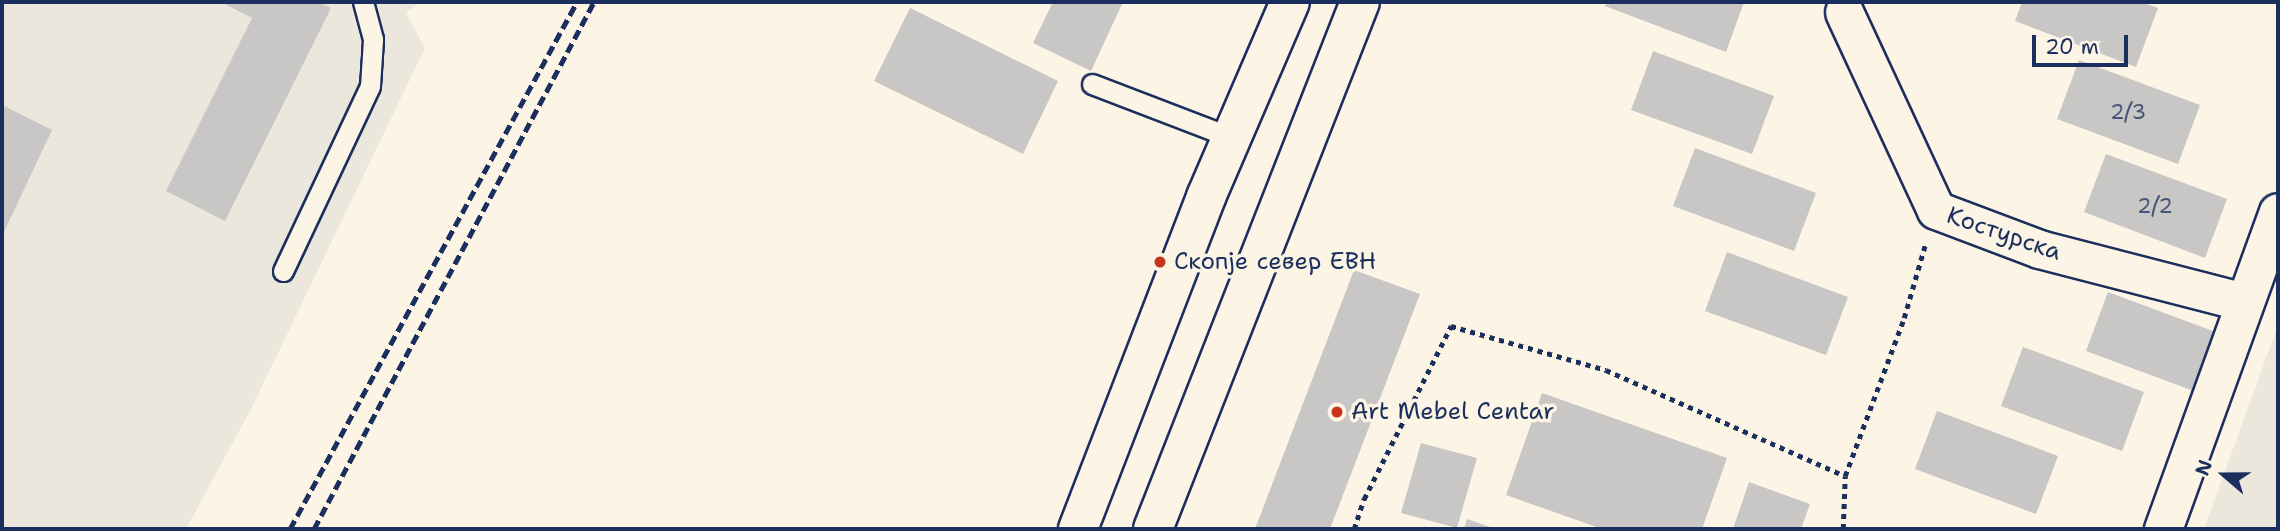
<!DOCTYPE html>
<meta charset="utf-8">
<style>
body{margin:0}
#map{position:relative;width:2280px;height:531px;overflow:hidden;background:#fcf5e5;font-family:"Shantell Sans",sans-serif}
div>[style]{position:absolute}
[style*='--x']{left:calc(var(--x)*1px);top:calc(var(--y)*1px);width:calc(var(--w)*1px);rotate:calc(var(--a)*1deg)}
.built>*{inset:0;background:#ece7dc}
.building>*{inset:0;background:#c8c7c6}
.path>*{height:4.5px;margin-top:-2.25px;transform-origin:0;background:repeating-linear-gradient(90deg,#1b2f5e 0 5px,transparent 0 10px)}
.roads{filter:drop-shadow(2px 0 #1b2f5e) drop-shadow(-2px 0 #1b2f5e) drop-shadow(0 2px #1b2f5e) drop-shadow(0 -2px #1b2f5e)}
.lane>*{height:19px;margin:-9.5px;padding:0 9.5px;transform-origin:9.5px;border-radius:9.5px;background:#fcf5e5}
.street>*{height:37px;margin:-18.5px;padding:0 18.5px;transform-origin:18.5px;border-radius:18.5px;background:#fcf5e5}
.secondary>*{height:38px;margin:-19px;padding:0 19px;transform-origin:19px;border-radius:19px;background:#fcf5e5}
.rail>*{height:5px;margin-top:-2.5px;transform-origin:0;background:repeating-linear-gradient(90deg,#1b2f5e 0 10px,transparent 0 15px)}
.dots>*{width:19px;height:19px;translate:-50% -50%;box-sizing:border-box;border:4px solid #fcf5e5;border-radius:50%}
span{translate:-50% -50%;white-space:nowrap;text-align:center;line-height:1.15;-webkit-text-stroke:7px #fcf5e5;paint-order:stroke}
.number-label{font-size:21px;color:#465578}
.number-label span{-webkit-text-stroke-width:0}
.street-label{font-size:24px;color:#1b2f5e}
.poi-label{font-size:24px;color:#1b2f5e}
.left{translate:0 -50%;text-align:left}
.frame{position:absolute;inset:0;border:4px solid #1b2f5e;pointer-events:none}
.north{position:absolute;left:2189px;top:440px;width:70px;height:70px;-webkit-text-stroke:5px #fcf5e5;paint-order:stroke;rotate:290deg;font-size:19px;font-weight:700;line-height:28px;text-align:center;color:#1b2f5e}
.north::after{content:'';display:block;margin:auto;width:24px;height:32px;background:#1b2f5e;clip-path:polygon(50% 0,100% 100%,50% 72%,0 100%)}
.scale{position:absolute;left:2032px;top:35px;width:96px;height:32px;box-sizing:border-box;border:4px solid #1b2f5e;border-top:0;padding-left:9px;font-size:21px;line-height:24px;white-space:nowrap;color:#1b2f5e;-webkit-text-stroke:5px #fcf5e5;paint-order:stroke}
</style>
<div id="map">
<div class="built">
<i style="clip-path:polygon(2px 2px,421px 2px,406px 13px,425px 48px,249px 413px,186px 529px,2px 529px)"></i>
<i style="clip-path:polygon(2278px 325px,2278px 529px,2204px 529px)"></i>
</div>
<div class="building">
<i style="clip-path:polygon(221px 2px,318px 2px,331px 8px,225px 221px,166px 191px,252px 18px)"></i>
<i style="clip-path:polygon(1053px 2px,1123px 2px,1091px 71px,1033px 43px)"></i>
<i style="clip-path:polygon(1607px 2px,1744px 2px,1726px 52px,1605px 6px)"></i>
<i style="clip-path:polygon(2022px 2px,2142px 2px,2158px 8px,2136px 67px,2015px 21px)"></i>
<i style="clip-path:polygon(910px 8px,1058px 81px,1023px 154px,874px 81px)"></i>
<i style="clip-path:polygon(1653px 51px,1774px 96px,1752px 154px,1631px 110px)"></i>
<i style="clip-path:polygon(2079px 60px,2200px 105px,2178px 164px,2057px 119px)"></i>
<i style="clip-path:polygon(2px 105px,52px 130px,2px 236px)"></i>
<i style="clip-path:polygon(1695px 148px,1816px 193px,1794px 251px,1673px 206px)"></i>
<i style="clip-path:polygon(2106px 154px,2227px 199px,2205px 258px,2084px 212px)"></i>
<i style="clip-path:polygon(1727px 252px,1848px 297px,1826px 355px,1705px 311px)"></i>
<i style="clip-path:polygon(1354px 270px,1420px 294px,1330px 529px,1255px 529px)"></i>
<i style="clip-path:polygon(2108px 292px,2229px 337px,2207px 396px,2086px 351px)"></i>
<i style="clip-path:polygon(2023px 347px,2144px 392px,2122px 451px,2001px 406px)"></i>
<i style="clip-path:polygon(1542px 393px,1727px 458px,1702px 529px,1602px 529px,1506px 495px)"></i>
<i style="clip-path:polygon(1937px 411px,2058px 456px,2036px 514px,1915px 469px)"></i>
<i style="clip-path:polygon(1421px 443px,1477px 458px,1457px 528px,1401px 513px)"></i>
<i style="clip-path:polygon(1749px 482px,1810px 504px,1801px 529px,1733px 529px)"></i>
<i style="clip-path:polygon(1467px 519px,1496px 529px,1464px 529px)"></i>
</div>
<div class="path">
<i style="--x:1354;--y:529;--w:32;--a:-72"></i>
<i style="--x:1364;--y:499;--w:194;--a:-63.3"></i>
<i style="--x:1451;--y:326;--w:161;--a:15.8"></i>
<i style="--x:1606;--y:370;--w:261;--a:23.9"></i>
<i style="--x:1845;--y:476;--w:169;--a:-69.5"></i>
<i style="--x:1904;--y:318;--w:79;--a:-73.9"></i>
<i style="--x:1843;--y:529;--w:53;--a:-87.8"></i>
</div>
<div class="roads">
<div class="lane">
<i style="--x:1092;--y:84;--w:148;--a:21"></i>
<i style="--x:283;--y:271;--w:204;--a:-64.8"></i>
<i style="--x:370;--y:86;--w:47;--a:-86.3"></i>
<i style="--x:373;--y:39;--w:38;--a:-105"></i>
</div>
<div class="street">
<i style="--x:1844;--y:12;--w:218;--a:65.1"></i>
<i style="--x:1936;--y:210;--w:110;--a:20.7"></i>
<i style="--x:2039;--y:249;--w:212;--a:14.5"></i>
<i style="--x:2163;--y:529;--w:337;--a:-70.1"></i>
</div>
<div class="secondary">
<i style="--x:1078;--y:529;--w:356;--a:-68.9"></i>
<i style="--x:1206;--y:197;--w:212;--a:-66.7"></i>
<i style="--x:1153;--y:529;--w:566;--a:-68.56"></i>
</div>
</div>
<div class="rail">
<i style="--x:290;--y:529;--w:600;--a:-61.43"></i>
<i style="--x:314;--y:529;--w:597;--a:-62.02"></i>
</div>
<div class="dots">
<i style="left:1160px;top:262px;background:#c8321e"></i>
<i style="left:1337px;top:412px;background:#c8321e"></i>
</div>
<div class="number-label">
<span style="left:2128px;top:112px">2/3</span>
<span style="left:2155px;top:206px">2/2</span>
</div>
<div class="street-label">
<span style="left:2004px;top:234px;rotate:19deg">Костурска</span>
</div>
<div class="poi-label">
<span class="left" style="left:1174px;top:262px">Скопје север ЕВН</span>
<span class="left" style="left:1351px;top:412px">Art Mebel Centar</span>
</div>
<div class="frame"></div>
<div class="north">N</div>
<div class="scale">20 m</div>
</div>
